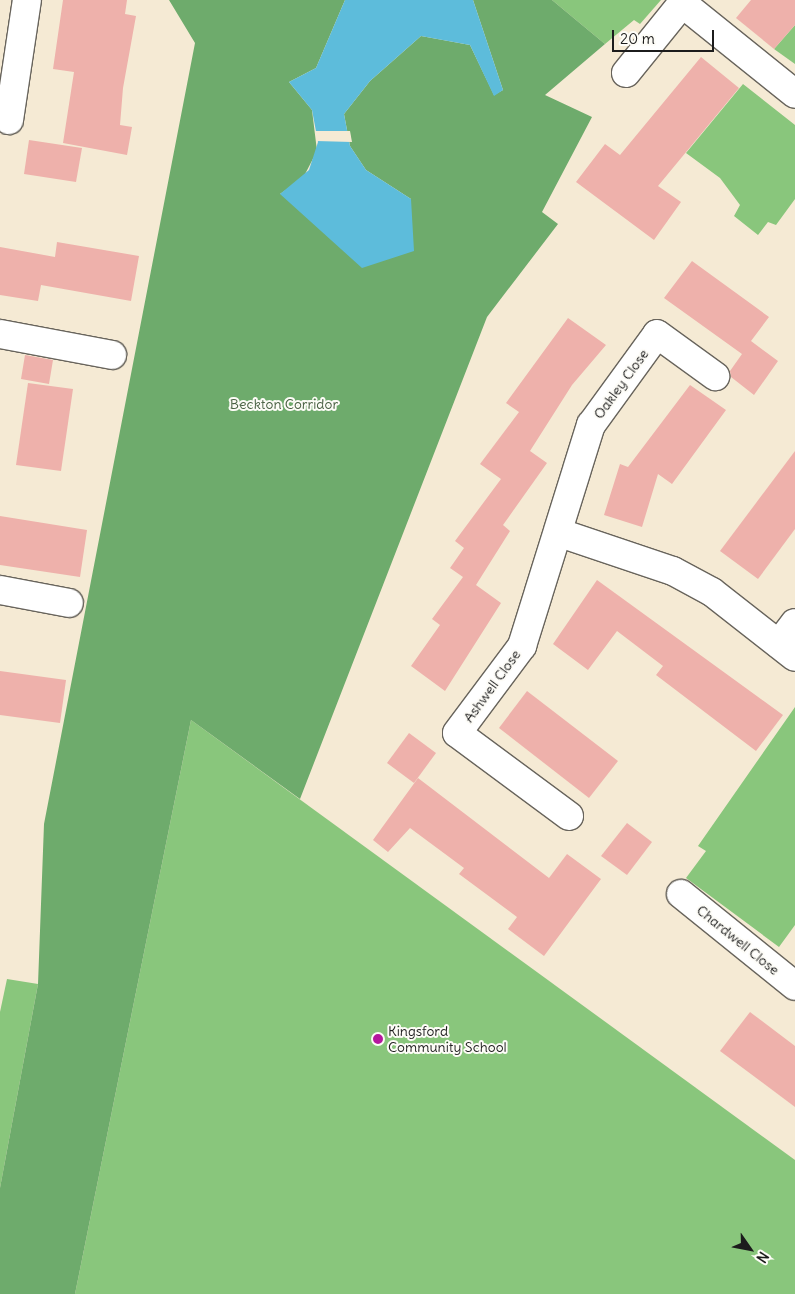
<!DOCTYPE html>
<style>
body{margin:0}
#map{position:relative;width:795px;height:1294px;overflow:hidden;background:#f5ead4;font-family:Delius,sans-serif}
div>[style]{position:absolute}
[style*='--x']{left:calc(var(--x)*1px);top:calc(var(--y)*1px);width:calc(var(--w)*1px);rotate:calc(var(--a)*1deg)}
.green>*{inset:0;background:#89c67c}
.forest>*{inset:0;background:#6eab6c}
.water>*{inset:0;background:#5dbcdb}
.pier>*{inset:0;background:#f5ead4}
.building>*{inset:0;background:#eeb1ab}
.roads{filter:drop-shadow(1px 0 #68645c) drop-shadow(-1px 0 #68645c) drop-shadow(0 1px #68645c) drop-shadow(0 -1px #68645c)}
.minor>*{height:28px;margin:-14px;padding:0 14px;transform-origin:14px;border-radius:14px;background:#fff}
.dots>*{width:14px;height:14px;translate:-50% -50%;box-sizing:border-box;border:2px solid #fdfcf7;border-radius:50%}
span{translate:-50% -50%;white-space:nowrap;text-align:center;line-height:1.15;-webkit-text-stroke:4px #fdfcf7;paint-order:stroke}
.street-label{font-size:14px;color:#1c1c1c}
.park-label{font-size:14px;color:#486042}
.poi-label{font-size:14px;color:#1c1c1c}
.left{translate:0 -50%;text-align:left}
.north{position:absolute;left:725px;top:1224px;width:50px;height:50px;-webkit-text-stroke:4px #fdfcf7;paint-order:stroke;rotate:123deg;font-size:14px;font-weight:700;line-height:20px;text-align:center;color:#1c1c1c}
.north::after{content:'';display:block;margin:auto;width:18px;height:22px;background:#1c1c1c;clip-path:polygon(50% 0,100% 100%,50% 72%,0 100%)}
.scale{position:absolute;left:612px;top:30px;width:102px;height:22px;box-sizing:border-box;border:2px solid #1c1c1c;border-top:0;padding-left:6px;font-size:15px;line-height:18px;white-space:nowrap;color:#1c1c1c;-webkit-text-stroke:4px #fdfcf7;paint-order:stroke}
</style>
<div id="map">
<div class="green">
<i style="clip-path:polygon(552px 0,661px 0,640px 24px,634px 20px,605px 44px)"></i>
<i style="clip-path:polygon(795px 25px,795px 64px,774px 49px)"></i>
<i style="clip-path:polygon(743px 84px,795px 125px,795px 199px,776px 225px,768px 222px,758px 235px,734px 216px,740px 205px,720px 178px,686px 153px)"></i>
<i style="clip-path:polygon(795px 707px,795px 925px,779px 947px,686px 878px,706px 851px,698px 846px)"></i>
<i style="clip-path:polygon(191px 720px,795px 1160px,795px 1294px,75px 1294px)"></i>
<i style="clip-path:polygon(7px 979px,38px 984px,0 1188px,0 1012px)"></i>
</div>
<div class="forest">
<i style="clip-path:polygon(169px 0,345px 0,316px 68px,289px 82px,312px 110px,317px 151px,303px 178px,280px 194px,411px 199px,366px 170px,350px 146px,344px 114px,370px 81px,421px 36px,470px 45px,494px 95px,503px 90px,473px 0,552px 0,605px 44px,545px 95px,592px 117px,542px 212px,558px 224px,487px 317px,300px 799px,191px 720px,75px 1294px,0 1294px,0 1188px,38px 984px,44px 824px,195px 43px)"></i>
</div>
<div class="water">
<i style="clip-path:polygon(345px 0,473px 0,503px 90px,494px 96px,470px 45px,421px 36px,370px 81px,344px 114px,350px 146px,366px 170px,411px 199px,414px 251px,362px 268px,280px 194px,309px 170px,318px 142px,312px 110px,289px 82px,316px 68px)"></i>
</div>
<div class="pier">
<i style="clip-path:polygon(316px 131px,350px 131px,352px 142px,316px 141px)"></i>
</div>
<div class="building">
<i style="clip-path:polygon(63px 0,127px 0,125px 14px,136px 16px,123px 88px,120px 125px,132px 127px,127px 155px,63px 143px,74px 72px,53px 69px)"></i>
<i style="clip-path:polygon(751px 0,795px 0,795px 25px,774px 49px,736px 18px)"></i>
<i style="clip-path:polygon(701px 57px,739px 88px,658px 186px,681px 202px,654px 240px,576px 182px,605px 144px,620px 155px)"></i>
<i style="clip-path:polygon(29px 140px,82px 148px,76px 182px,24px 174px)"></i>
<i style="clip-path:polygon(57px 242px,139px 256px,131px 301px,41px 285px,38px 301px,0 295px,0 247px,55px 257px)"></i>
<i style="clip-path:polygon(692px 261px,769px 317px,751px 341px,778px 361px,754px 395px,731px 377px,730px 371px,742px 354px,664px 298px)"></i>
<i style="clip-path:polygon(568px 318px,606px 345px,572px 385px,530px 451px,547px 463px,503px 525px,510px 531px,476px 585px,501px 603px,445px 691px,411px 666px,440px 625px,432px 619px,463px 577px,450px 568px,464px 548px,455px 541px,501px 479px,480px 464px,519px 412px,506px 403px)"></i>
<i style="clip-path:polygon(25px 355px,53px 360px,49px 384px,21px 379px)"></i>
<i style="clip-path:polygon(28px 383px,73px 389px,61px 471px,16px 465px)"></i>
<i style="clip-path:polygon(690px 385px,726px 410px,672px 484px,658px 474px,642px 527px,604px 515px,620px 464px,628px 467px)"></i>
<i style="clip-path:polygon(795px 451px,795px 529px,758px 579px,720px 551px)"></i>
<i style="clip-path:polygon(0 516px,87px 530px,80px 577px,0 565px)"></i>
<i style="clip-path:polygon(597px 580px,783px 715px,756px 751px,656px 675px,663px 666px,617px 631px,588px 670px,553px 644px)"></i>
<i style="clip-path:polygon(0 671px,66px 680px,60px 723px,0 715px)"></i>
<i style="clip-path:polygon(527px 691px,618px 761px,589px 798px,499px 728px)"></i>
<i style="clip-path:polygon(409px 733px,436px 753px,414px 783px,387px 763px)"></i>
<i style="clip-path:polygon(418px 778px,549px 878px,567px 854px,601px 879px,544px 956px,508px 929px,517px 917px,459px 874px,464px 868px,410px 828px,388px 852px,373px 840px)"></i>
<i style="clip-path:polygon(627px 823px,652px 842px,627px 875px,601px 856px)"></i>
<i style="clip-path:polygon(750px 1012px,795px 1046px,795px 1107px,720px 1051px)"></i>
</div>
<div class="roads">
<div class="minor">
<i style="--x:682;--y:3;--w:145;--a:38.8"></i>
<i style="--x:626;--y:73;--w:94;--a:-51.1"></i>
<i style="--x:9;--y:120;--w:121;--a:-81.5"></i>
<i style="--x:0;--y:334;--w:114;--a:10.6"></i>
<i style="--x:560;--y:533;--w:119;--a:18.6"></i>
<i style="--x:673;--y:571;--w:44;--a:28.3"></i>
<i style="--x:712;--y:592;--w:105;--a:38.1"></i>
<i style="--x:0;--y:590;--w:70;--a:10.7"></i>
<i style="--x:779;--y:644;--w:26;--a:-53"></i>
<i style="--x:569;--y:816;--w:139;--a:-143.5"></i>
<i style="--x:457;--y:733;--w:109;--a:-53.2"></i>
<i style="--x:522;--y:646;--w:232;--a:-72.7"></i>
<i style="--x:591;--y:425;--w:112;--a:-54"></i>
<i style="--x:657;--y:334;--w:72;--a:35.9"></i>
<i style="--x:681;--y:894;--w:146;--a:38.9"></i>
</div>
</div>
<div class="dots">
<i style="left:378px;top:1039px;background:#b5179e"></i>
</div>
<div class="street-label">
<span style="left:621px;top:384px;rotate:-54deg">Oakley Close</span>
<span style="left:492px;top:686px;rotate:-54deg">Ashwell Close</span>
<span style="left:738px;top:940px;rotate:39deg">Chardwell Close</span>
</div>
<div class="park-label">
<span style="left:284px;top:404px">Beckton Corridor</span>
</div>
<div class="poi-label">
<span class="left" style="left:388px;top:1039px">Kingsford<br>Community School</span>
</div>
<div class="north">N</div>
<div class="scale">20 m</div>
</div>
